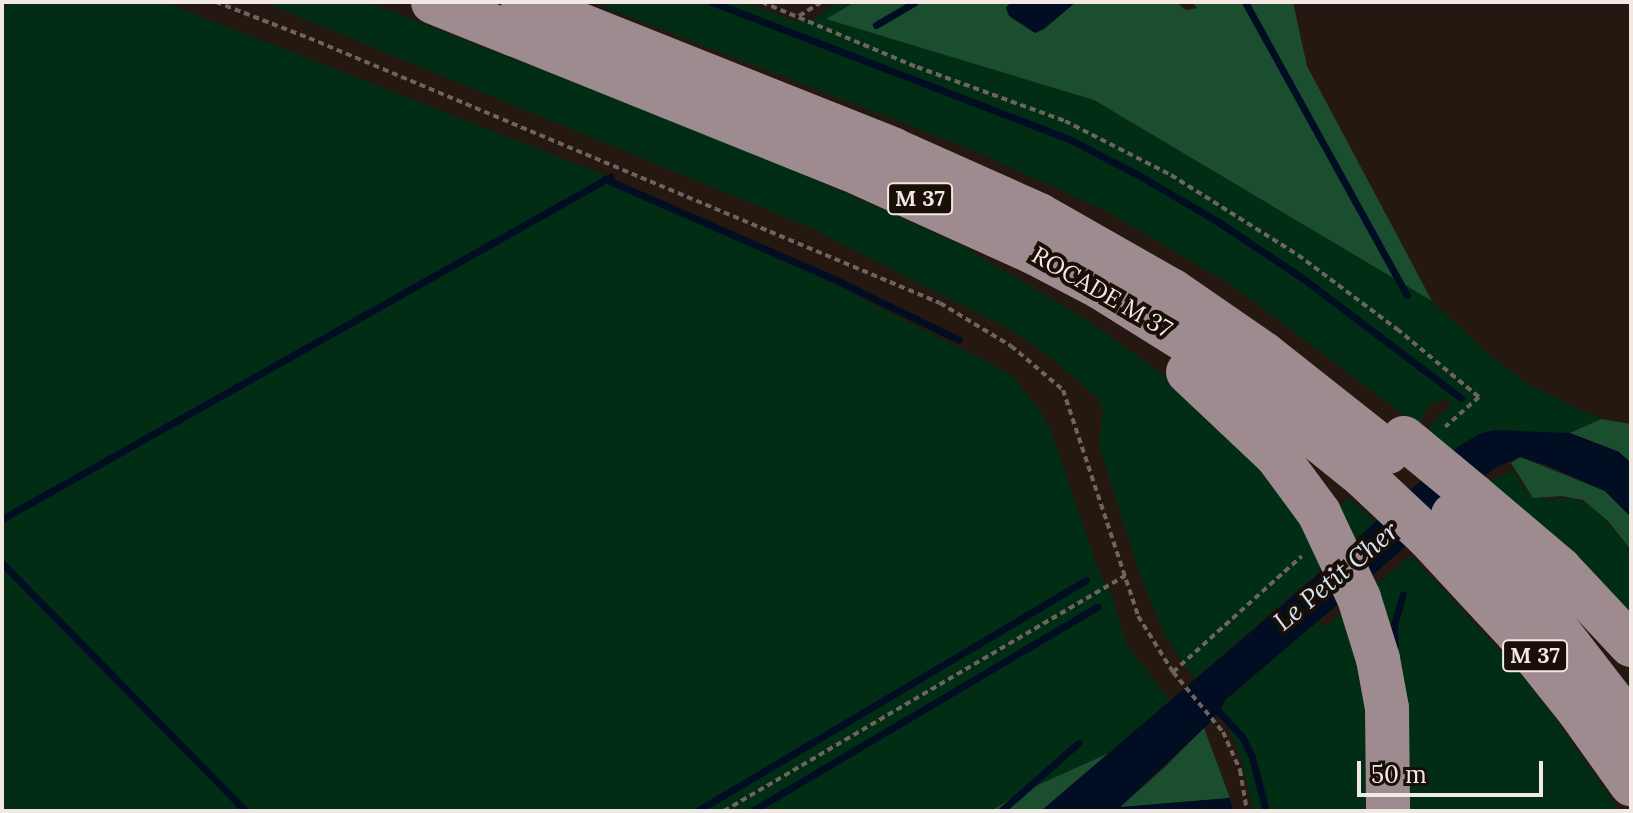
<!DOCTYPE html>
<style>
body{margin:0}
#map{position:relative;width:1633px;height:813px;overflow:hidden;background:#241810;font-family:Lora,serif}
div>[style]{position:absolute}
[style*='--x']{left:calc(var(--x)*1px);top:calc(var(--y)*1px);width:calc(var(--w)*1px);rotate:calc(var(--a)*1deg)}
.green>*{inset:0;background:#002d14}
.forest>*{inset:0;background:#1b4e2f}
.water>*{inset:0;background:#000d22}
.stream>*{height:7px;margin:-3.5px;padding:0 3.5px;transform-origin:3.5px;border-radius:3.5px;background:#000d22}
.path>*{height:4px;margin-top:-2px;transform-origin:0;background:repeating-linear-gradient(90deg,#6f645d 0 6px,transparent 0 10px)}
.highway>*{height:44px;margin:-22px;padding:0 22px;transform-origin:22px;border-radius:22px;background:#9e8b90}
.highway-bridge>*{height:44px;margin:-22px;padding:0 22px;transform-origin:22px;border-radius:22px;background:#9e8b90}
span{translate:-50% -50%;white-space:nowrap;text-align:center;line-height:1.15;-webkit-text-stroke:8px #1a0f07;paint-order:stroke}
.shield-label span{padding:2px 6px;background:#1a0f07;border:2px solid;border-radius:6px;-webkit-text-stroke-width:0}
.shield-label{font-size:22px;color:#f2e9e4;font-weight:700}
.street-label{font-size:24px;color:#f2e9e4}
.water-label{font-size:26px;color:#d4e3f7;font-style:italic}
.frame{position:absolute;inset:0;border:4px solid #f2e9e4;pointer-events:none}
.scale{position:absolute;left:1357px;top:761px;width:186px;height:36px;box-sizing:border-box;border:4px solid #f2e9e4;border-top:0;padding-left:10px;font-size:24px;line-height:28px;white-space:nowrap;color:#f2e9e4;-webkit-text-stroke:6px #1a0f07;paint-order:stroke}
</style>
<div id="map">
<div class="green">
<i style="clip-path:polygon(2px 2px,164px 2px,610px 177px,617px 181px,610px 186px,753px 243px,993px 365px,1013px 377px,1041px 412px,1052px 434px,1099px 571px,1113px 598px,1126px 645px,1170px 700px,1109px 753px,1020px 793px,991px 811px,2px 811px)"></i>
<i style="clip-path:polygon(263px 2px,368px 2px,772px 160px,959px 244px,1089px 321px,1213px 411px,1273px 473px,1324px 568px,1194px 679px,1165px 636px,1141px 578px,1099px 445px,1103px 411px,1099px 399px,1050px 357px,1009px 329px,807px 226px)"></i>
<i style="clip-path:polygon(592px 2px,743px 2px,796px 21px,814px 20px,835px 2px,855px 2px,827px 19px,1094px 100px,1432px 301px,1490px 356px,1531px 386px,1601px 419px,1570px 433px,1481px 433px,1451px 454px,1424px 432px,1451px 404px,1444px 399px,1428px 406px,1419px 426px,1233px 286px,1110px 213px,970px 149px)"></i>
<i style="clip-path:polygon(1514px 470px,1525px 490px,1544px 500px,1572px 498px,1594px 508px,1631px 550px,1631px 622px,1484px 484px)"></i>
<i style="clip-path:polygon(1349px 498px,1375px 522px,1350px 544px,1334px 511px)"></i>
<i style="clip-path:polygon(1411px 555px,1510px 661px,1550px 711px,1620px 811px,1398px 811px,1370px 590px)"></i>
<i style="clip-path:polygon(1343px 608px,1367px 680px,1372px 811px,1254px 811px,1239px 751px,1219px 707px,1317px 621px,1328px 627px)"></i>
</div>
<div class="forest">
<i style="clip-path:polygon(855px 2px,1011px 2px,1006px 8px,1076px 2px,1176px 2px,1186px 10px,1197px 8px,1192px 2px,1293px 2px,1307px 66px,1432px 301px,1094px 100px,826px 19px)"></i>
<i style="clip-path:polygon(1601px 419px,1631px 424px,1631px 463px,1619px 452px,1570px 433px)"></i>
<i style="clip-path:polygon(1520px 457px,1605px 491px,1631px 517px,1631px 550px,1608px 521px,1583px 500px,1561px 496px,1533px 498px,1511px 463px)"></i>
<i style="clip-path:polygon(1204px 728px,1230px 798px,1119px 808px,1165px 767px)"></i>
<i style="clip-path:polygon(1109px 753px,1041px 811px,991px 811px,1020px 793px)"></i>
</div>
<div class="water">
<i style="clip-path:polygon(1011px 2px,1076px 2px,1044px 29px,1035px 33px,1009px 16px,1006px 8px)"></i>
<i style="clip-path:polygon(1496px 430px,1570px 433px,1619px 452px,1631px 463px,1631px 517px,1605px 491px,1546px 465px,1520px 457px,1499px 466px,1477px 480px,1402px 550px,1225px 700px,1220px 712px,1204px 728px,1120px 807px,1230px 798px,1233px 811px,1041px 811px,1315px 577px,1459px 446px,1481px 433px)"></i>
</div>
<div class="stream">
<i style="--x:712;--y:2;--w:382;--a:21"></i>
<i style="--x:1069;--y:139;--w:80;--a:27.5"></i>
<i style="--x:1140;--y:176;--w:93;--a:30.4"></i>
<i style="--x:1220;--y:223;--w:97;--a:33.7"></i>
<i style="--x:1301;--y:277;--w:201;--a:37.1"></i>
<i style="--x:1245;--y:2;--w:335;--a:61.1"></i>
<i style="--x:876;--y:25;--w:45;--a:-30.5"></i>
<i style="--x:605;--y:179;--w:248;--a:23.6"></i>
<i style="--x:832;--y:278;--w:141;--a:26"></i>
<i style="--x:2;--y:519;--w:698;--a:-29.36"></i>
<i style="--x:2;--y:563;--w:348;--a:45.5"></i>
<i style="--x:1395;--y:646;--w:21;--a:-93"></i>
<i style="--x:1394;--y:625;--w:32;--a:-74"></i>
<i style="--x:1213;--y:705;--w:43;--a:47.8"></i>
<i style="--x:1242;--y:737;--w:22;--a:63"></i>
<i style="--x:1252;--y:757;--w:56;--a:75.5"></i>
<i style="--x:697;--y:811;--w:452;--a:-30.7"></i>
<i style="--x:752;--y:811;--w:401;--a:-30.6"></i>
<i style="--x:1001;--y:811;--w:103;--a:-41.4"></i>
</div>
<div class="path">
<i style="--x:216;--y:2;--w:100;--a:21.2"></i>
<i style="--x:309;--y:38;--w:684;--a:22.78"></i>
<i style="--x:940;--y:303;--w:83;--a:31.2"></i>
<i style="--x:1011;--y:346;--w:68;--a:40.2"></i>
<i style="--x:1063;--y:390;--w:238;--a:71.6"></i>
<i style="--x:1138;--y:616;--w:66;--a:58"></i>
<i style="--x:1173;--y:672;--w:78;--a:50.2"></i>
<i style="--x:1223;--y:732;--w:42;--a:65.9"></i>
<i style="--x:1240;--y:770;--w:42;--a:80.3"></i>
<i style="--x:762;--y:2;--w:168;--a:22.8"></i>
<i style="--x:917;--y:67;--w:158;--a:20"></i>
<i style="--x:1065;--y:121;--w:119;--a:27"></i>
<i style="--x:1171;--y:175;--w:150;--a:32.2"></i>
<i style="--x:1298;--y:255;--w:124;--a:36.8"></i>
<i style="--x:1397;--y:329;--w:107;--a:39.7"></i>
<i style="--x:1479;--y:397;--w:45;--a:138.6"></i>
<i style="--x:799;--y:16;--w:26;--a:-32"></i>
<i style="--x:1173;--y:672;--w:173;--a:-42"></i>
<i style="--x:724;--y:811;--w:465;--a:-30.4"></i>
</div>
<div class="highway">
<i style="--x:433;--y:2;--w:448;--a:21.9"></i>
<i style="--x:849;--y:169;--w:202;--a:24.3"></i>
<i style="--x:1033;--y:252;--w:76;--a:27.6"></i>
<i style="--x:1100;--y:287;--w:111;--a:32.1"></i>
<i style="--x:1194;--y:346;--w:80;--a:35.3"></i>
<i style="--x:1259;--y:392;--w:134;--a:38.9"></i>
<i style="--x:523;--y:2;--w:399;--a:21.7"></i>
<i style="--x:894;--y:150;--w:159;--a:24.1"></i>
<i style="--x:1039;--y:215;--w:154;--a:29.6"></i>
<i style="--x:1173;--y:291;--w:111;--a:34.7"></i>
<i style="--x:1264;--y:354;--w:158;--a:38.3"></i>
<i style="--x:1188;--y:372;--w:122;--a:43.3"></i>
<i style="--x:1277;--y:456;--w:71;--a:53.6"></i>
<i style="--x:1474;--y:496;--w:113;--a:40.3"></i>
<i style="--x:1560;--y:569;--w:104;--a:46.9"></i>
<i style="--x:1453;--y:515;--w:142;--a:47.3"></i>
<i style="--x:1549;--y:619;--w:134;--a:52.3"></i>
<i style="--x:1428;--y:537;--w:131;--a:47.2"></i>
<i style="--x:1517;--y:633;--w:100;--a:51.5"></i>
<i style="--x:1579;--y:711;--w:90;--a:54.5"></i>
<i style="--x:1359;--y:598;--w:64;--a:72.7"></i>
<i style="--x:1378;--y:659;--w:50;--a:79.6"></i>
<i style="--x:1387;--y:708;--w:103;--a:89.4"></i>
</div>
<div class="highway-bridge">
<i style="--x:1404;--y:438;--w:91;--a:39.6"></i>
<i style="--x:1363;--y:476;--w:89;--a:43.2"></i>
<i style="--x:1319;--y:513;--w:94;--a:64.8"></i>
</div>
<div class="shield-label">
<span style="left:920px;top:199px">M 37</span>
<span style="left:1535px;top:656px">M 37</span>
</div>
<div class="street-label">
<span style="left:1102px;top:292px;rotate:30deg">ROCADE M 37</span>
</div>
<div class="water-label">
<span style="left:1336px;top:576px;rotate:-40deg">Le Petit Cher</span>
</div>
<div class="frame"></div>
<div class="scale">50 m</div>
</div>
